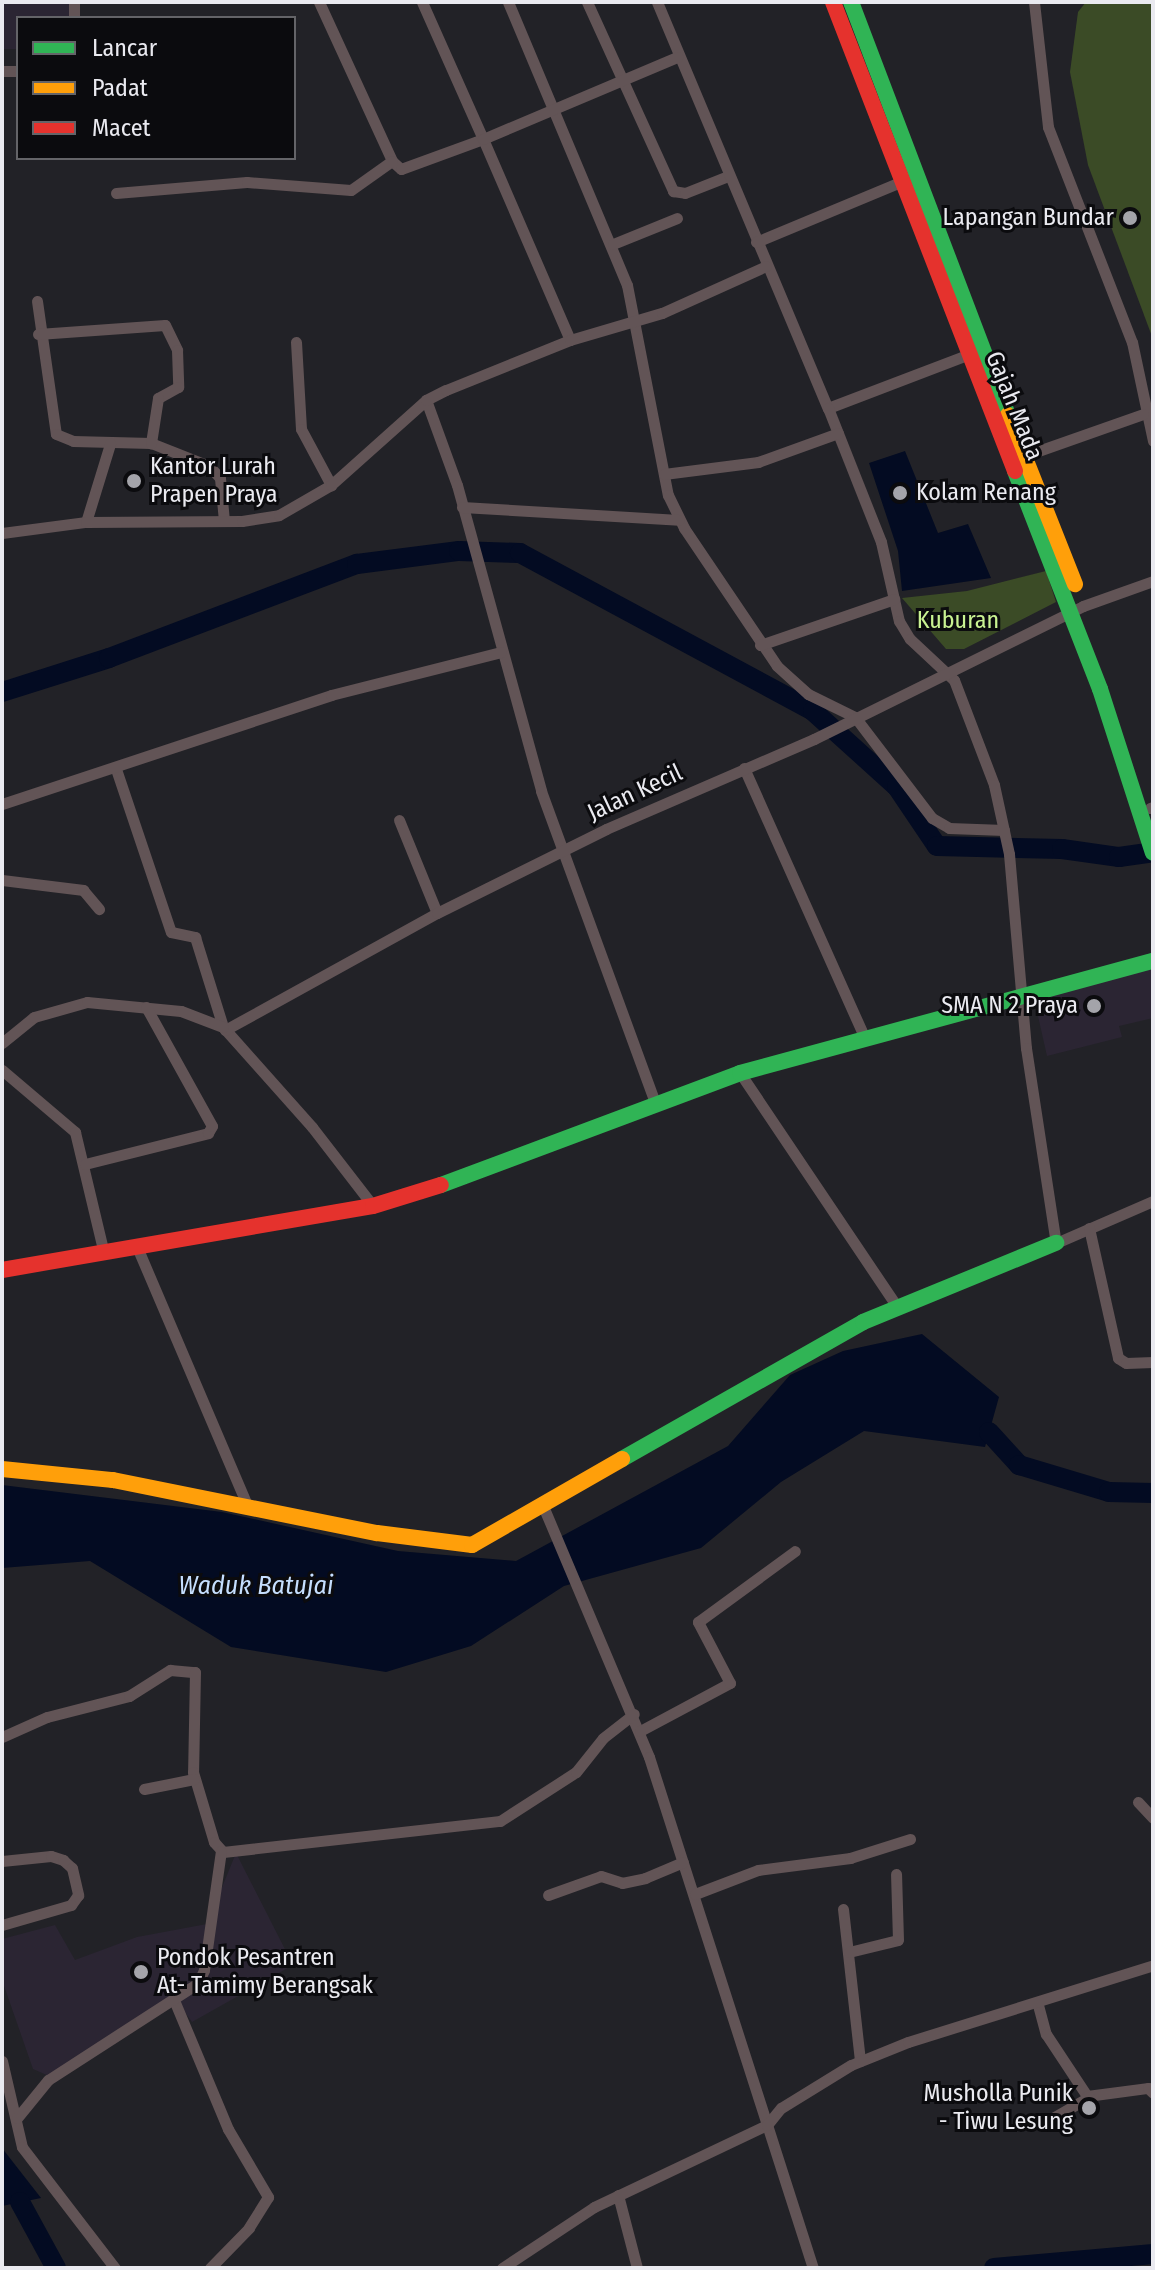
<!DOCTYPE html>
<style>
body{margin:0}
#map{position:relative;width:1155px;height:2270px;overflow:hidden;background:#222227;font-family:"Fira Sans Condensed",sans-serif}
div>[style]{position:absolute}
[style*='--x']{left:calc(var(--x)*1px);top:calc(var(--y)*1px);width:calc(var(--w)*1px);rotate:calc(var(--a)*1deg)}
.education>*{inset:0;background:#2b2533}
.green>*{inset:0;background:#3b4b26}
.water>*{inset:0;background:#030b22}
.river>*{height:20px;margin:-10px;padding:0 10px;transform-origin:10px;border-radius:10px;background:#030b22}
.street>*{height:11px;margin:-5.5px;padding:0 5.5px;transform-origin:5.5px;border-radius:5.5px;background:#625456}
.fast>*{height:16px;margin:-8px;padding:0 8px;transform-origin:8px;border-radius:8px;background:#30b455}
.slow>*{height:16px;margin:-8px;padding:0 8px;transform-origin:8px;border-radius:8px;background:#ff9f0a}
.jam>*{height:16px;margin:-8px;padding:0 8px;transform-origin:8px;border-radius:8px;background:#e5322d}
.dots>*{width:22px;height:22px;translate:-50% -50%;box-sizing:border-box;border:4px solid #0b0b0e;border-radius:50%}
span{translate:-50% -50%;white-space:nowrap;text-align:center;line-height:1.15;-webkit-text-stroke:6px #0b0b0e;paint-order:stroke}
.poi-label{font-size:24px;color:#eaeaf0}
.right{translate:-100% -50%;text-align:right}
.left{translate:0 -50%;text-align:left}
.street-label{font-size:24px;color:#eaeaf0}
.park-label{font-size:24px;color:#c9f292}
.water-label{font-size:26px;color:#c5defe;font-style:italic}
.frame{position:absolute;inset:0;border:4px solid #eaeaf0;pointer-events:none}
.legend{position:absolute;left:16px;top:16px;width:280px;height:144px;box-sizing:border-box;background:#0b0b0e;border:2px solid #646468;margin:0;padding:10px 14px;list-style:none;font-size:24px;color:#eaeaf0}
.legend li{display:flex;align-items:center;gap:16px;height:40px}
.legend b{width:40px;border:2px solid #646468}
</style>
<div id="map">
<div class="education">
<i style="clip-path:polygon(2px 2px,71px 2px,70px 18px,18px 18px,18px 49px,2px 49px)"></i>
<i style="clip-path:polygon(1153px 969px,1153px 1018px,1119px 1026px,1122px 1037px,1047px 1056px,1033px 994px)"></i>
<i style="clip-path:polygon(236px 1853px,293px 1965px,192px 2022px,174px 1997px,58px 2080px,33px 2069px,2px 1980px,2px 1939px,55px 1925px,75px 1960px,137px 1937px,207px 1924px)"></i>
</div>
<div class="green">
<i style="clip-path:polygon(1086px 2px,1153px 2px,1153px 339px,1088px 165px,1070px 72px,1078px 12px)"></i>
<i style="clip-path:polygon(1046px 571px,1056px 602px,964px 649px,946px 649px,902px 598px,967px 591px)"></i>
</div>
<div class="water">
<i style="clip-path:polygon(905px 451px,938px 533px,968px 524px,991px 578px,902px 591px,898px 551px,869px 463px)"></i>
<i style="clip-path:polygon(922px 1334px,999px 1397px,985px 1447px,864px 1431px,781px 1482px,701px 1548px,564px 1586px,471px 1646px,386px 1672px,231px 1647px,90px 1561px,2px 1568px,2px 1485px,222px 1512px,398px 1551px,516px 1561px,728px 1446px,790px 1375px,843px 1351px)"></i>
<i style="clip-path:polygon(2px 2148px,41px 2198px,2px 2206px)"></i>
</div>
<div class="river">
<i style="--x:2;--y:692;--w:112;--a:-17.6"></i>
<i style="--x:109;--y:658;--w:265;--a:-20.8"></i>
<i style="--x:357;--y:564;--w:103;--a:-7.3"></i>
<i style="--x:459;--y:551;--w:61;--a:1.9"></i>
<i style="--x:520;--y:553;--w:333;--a:28.3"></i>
<i style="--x:813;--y:711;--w:113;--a:42.1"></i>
<i style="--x:897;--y:787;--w:71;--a:55.9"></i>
<i style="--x:937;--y:846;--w:125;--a:1.4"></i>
<i style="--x:1062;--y:849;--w:58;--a:8"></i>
<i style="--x:1119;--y:857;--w:34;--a:-8"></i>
<i style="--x:989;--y:1432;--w:45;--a:47.7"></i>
<i style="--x:1019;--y:1465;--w:94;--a:16.7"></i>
<i style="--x:1109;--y:1492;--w:44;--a:1.3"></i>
<i style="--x:20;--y:2202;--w:75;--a:61.4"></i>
<i style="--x:994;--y:2268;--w:160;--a:-5"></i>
</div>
<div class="street">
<i style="--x:319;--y:2;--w:175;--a:65.3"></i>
<i style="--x:392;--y:161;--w:12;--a:42"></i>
<i style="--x:401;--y:169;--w:87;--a:-20.1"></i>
<i style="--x:483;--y:139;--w:150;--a:-114"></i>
<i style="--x:508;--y:2;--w:307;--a:67.2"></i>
<i style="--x:627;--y:285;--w:214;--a:79"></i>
<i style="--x:668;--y:495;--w:37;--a:64"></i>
<i style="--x:684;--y:528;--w:166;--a:56"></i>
<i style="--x:777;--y:666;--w:42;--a:42.1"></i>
<i style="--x:808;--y:694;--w:52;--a:26.1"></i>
<i style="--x:855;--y:717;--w:127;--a:52.7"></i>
<i style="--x:932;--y:818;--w:20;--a:30"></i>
<i style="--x:949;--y:828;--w:55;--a:2.1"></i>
<i style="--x:587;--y:2;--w:208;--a:65.5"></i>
<i style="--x:673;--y:191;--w:12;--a:9"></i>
<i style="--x:685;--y:193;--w:46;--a:-21.6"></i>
<i style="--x:657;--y:2;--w:441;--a:67.2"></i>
<i style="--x:828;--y:408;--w:154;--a:-20.9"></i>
<i style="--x:1034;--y:2;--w:126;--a:83.6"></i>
<i style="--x:1048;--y:127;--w:231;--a:68.7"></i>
<i style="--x:1132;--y:342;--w:101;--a:78"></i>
<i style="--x:74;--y:18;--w:16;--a:-90"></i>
<i style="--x:2;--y:71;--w:16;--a:0"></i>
<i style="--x:116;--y:193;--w:131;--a:-4.8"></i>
<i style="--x:247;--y:182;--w:104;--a:4.4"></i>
<i style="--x:351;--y:190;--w:50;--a:-35.3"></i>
<i style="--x:756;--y:242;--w:156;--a:-22.6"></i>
<i style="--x:613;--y:244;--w:69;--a:-22.1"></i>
<i style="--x:37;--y:301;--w:134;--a:81.9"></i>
<i style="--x:56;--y:434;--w:18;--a:22"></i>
<i style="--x:73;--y:441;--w:78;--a:1.5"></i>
<i style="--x:151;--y:443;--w:62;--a:21.6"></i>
<i style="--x:209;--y:466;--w:16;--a:47"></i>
<i style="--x:220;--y:478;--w:43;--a:84.7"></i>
<i style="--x:38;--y:334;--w:127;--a:-4.1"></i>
<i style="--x:165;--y:325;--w:28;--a:64"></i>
<i style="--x:177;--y:350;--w:37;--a:88"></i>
<i style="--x:178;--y:387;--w:23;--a:151"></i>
<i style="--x:158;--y:398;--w:46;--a:98.8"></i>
<i style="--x:570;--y:340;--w:219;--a:-113.4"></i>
<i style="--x:483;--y:139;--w:211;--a:-22.9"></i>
<i style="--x:296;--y:342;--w:87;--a:86.7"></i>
<i style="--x:301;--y:429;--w:64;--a:61.8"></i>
<i style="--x:426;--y:400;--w:90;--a:70"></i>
<i style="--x:457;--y:485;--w:317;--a:74.6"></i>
<i style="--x:541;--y:791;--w:335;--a:69.9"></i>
<i style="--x:828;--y:408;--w:144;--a:68.4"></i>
<i style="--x:881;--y:542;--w:81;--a:77.2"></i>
<i style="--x:899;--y:621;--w:21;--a:59"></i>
<i style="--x:910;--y:639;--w:60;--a:43"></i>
<i style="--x:954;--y:680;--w:112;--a:69.1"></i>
<i style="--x:994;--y:785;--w:71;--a:77.7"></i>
<i style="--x:1009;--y:854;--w:195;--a:85"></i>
<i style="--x:1026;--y:1048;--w:197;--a:81.3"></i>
<i style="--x:1056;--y:1243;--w:106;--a:-23.4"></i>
<i style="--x:1024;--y:456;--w:126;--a:-19.4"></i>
<i style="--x:664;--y:474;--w:95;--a:-7.3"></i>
<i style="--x:758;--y:462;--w:85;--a:-19.9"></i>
<i style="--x:462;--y:507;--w:217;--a:3.4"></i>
<i style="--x:86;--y:522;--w:82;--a:-72.9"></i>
<i style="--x:2;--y:533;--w:85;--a:-7.5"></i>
<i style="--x:86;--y:522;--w:156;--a:-0.4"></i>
<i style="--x:242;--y:521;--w:37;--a:-9"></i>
<i style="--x:279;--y:515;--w:60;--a:-30"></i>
<i style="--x:331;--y:485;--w:127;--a:-41.8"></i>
<i style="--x:426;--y:400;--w:22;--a:-27"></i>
<i style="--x:446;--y:390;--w:134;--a:-22"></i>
<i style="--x:570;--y:340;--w:96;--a:-16.4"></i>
<i style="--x:662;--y:313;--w:114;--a:-24.3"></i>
<i style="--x:760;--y:645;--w:142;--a:-18.9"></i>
<i style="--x:744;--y:768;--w:297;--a:65.9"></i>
<i style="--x:116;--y:769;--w:172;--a:71.4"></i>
<i style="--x:171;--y:932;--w:25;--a:12"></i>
<i style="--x:195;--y:937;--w:94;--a:72.7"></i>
<i style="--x:223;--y:1027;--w:134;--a:48.3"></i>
<i style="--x:312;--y:1127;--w:100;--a:52.3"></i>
<i style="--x:2;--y:804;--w:347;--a:-18.3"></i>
<i style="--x:331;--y:695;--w:175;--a:-14.2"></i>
<i style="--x:1150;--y:808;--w:3;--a:-18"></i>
<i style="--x:399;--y:820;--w:100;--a:67.8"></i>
<i style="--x:2;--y:880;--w:82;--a:7"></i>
<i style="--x:83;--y:890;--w:25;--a:50"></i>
<i style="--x:225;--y:1030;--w:242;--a:-28.9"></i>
<i style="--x:437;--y:913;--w:189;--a:-26.4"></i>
<i style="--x:606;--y:829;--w:227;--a:-23.4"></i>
<i style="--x:814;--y:739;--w:300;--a:-26.3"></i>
<i style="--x:1083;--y:606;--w:74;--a:-19.7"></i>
<i style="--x:2;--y:1043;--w:41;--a:-39.1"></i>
<i style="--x:34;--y:1017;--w:55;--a:-15.8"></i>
<i style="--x:87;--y:1002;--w:94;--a:5.5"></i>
<i style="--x:181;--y:1011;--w:45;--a:20.9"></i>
<i style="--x:2;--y:1070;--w:96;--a:40.3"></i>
<i style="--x:75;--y:1132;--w:125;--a:76.6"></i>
<i style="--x:740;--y:1073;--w:280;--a:56.1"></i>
<i style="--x:85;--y:1164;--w:127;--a:-14.1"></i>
<i style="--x:208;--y:1133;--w:8;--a:-60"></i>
<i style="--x:212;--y:1126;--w:136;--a:-119"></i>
<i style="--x:1089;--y:1228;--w:133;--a:77.4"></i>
<i style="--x:1118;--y:1358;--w:9;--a:32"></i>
<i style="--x:1126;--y:1363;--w:27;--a:-2"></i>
<i style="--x:137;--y:1247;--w:278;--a:66.9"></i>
<i style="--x:543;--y:1506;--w:272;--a:67.1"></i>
<i style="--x:649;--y:1757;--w:537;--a:72.21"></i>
<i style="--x:640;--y:1731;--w:102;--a:-28.1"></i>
<i style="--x:730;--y:1683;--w:69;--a:-117.7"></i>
<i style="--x:698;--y:1622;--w:120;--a:-36.2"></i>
<i style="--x:2;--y:1737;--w:49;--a:-24"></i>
<i style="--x:47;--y:1717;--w:85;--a:-14.4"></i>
<i style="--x:129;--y:1696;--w:49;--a:-32.4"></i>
<i style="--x:170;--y:1670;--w:25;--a:5"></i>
<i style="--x:195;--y:1672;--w:100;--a:91.1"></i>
<i style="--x:193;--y:1772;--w:73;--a:73.3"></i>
<i style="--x:214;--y:1842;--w:13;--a:48"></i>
<i style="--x:223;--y:1852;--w:279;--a:-6.4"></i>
<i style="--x:500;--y:1821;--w:90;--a:-32.8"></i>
<i style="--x:576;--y:1772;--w:43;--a:-51.5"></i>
<i style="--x:603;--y:1738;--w:39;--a:-38"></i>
<i style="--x:144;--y:1789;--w:51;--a:-11.3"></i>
<i style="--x:1138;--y:1802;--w:22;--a:47"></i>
<i style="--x:2;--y:1861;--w:49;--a:-5.8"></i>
<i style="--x:51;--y:1856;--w:13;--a:18"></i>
<i style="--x:63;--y:1860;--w:12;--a:42"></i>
<i style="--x:72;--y:1868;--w:28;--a:77"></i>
<i style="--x:78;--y:1895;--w:12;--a:125"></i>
<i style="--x:71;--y:1905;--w:72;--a:163.8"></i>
<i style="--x:695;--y:1894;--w:67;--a:-20.9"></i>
<i style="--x:758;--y:1870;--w:93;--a:-7.4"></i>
<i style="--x:850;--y:1858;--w:63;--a:-17.6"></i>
<i style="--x:548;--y:1895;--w:56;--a:-19.7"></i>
<i style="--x:601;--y:1876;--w:22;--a:18"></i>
<i style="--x:622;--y:1883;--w:24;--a:-12"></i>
<i style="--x:645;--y:1878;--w:41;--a:-22.8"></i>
<i style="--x:843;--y:1909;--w:153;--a:83.6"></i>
<i style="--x:849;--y:1952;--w:50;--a:-13.8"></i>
<i style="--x:898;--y:1940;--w:66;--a:-91.7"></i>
<i style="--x:174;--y:2000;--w:140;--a:67.3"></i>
<i style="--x:228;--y:2129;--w:79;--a:59.5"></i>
<i style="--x:268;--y:2197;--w:36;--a:122"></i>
<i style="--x:249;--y:2228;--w:56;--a:134.3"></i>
<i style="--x:1038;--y:2005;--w:30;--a:75"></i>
<i style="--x:1046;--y:2034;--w:74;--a:56.5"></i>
<i style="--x:1087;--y:2096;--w:62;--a:-7.5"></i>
<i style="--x:1148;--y:2088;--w:7;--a:45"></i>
<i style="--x:2;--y:2061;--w:88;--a:76.9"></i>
<i style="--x:22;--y:2147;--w:153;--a:52.5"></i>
<i style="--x:17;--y:2118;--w:49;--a:-50.8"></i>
<i style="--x:48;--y:2080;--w:179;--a:-32.9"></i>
<i style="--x:198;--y:1983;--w:14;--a:-65"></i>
<i style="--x:204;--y:1970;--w:120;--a:-81.9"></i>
<i style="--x:1051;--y:2119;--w:44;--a:-30.1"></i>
<i style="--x:618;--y:2195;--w:75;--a:75.4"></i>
<i style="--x:502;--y:2268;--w:110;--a:-33.5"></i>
<i style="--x:594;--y:2207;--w:191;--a:-25.4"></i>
<i style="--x:767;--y:2125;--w:22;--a:-51"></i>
<i style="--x:781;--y:2108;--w:82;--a:-31.6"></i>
<i style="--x:851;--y:2065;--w:61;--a:-22"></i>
<i style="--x:908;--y:2042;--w:257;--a:-17.4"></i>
</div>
<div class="fast">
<i style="--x:851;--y:2;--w:442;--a:69.2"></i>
<i style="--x:1015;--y:471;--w:234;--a:68.7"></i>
<i style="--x:1100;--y:689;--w:172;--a:72.1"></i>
<i style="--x:441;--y:1185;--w:319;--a:-20.5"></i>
<i style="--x:740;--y:1073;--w:428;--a:-15.2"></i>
<i style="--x:622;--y:1459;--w:277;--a:-29.6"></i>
<i style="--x:863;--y:1322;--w:209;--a:-22.3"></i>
</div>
<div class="slow">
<i style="--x:1008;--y:415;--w:182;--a:68.4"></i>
<i style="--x:2;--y:1469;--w:112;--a:5.7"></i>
<i style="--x:113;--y:1480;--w:269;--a:11.4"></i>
<i style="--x:377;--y:1533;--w:96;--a:7.2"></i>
<i style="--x:472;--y:1545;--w:173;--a:-29.8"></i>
</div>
<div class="jam">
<i style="--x:833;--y:2;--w:503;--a:68.79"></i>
<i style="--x:2;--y:1270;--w:376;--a:-9.8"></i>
<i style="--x:373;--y:1206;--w:71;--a:-17.2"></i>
</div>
<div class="dots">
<i style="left:1130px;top:218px;background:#a4a4aa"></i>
<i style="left:134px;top:481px;background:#a4a4aa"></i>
<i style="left:900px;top:493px;background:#a4a4aa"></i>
<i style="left:1094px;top:1006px;background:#a4a4aa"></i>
<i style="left:141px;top:1972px;background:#a4a4aa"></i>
<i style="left:1089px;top:2108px;background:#a4a4aa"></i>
</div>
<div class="poi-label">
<span class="right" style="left:1114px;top:218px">Lapangan Bundar</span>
<span class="left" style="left:150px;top:481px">Kantor Lurah<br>Prapen Praya</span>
<span class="left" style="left:916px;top:493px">Kolam Renang</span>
<span class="right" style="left:1078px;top:1006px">SMA N 2 Praya</span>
<span class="left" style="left:157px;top:1972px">Pondok Pesantren<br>At- Tamimy Berangsak</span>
<span class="right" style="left:1073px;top:2108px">Musholla Punik<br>- Tiwu Lesung</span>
</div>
<div class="street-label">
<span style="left:1014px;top:406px;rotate:68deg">Gajah Mada</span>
<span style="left:635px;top:793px;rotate:-25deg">Jalan Kecil</span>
</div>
<div class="park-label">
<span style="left:958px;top:621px">Kuburan</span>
</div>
<div class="water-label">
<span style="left:256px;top:1586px">Waduk Batujai</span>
</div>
<div class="frame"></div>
<ul class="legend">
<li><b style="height:10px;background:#30b455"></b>Lancar</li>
<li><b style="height:10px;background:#ff9f0a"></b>Padat</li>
<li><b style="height:10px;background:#e5322d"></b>Macet</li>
</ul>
</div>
